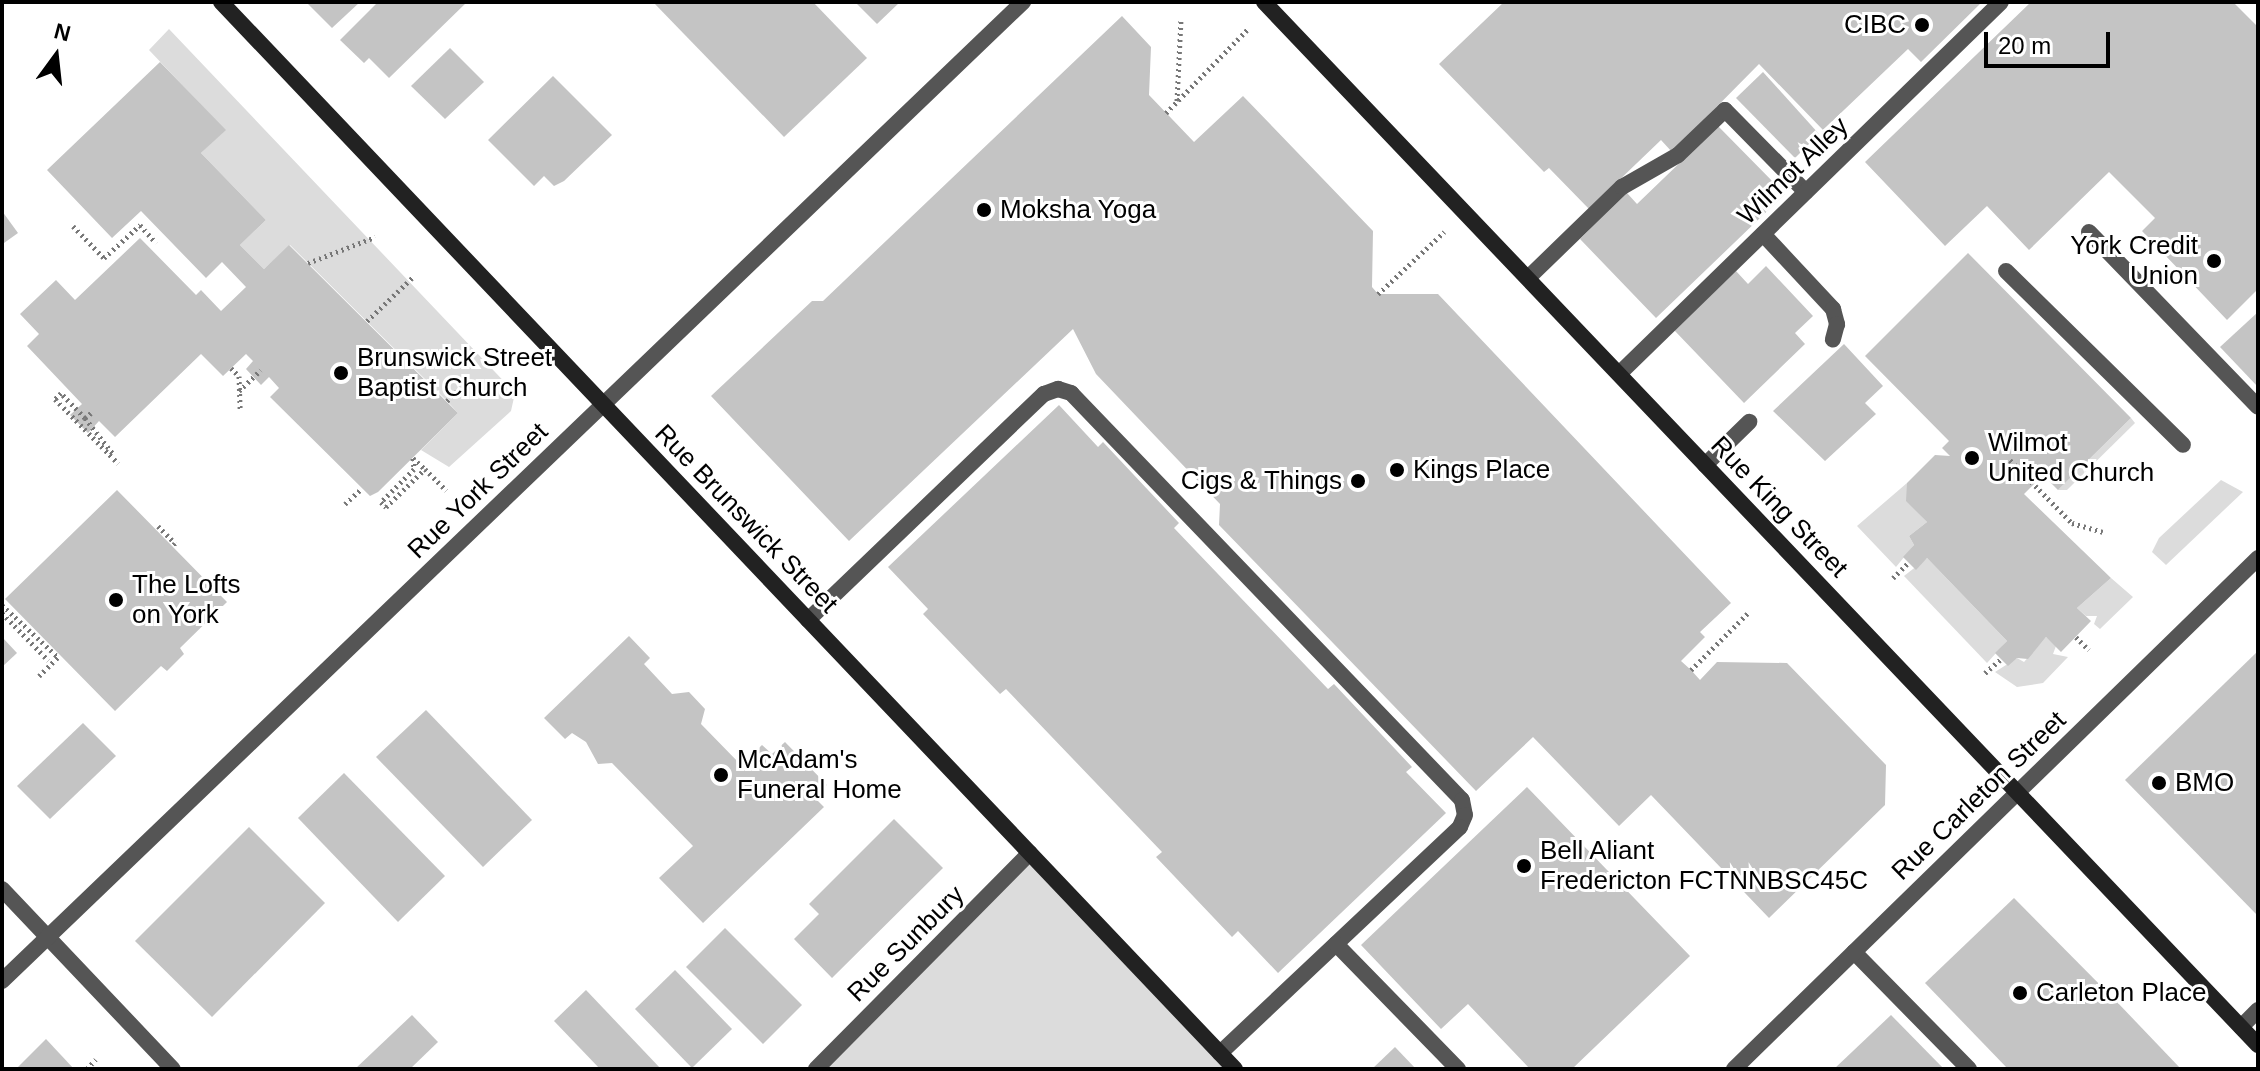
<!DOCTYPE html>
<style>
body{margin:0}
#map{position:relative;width:2260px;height:1071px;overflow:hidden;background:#fff;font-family:Arial,sans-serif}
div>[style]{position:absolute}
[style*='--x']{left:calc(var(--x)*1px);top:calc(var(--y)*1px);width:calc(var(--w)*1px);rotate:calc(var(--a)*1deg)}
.green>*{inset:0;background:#dcdcdc}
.building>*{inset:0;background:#c4c4c4}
.path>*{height:5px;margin-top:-2.5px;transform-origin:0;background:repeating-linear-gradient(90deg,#777 0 2px,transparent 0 6px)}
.service>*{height:16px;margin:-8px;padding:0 8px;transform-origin:8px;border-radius:8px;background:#555}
.minor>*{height:16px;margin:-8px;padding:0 8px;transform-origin:8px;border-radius:8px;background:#555}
.tertiary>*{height:16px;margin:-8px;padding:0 8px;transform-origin:8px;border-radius:8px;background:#555}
.secondary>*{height:16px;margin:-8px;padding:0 8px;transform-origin:8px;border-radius:8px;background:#222}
.dots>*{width:22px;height:22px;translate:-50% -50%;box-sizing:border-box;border:4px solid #fff;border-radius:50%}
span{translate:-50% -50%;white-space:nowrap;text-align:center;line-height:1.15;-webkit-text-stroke:6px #fff;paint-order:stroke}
.poi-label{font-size:26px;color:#000}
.right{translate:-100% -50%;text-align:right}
.left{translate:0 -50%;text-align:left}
.street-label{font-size:26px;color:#000}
.frame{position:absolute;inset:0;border:4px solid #000;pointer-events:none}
.north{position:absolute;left:16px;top:16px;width:80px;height:80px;-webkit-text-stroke:6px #fff;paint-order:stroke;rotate:15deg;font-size:22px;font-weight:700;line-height:32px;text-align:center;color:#000}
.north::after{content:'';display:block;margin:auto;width:28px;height:36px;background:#000;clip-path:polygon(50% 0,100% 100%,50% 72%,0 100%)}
.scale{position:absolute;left:1984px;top:32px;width:126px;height:36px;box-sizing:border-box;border:4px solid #000;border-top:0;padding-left:10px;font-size:24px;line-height:28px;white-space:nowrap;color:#000;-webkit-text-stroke:6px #fff;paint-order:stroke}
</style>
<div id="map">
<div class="green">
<i style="clip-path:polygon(169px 29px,515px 393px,511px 411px,449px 467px,421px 450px,458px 413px,447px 401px,290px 245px,264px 269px,240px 245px,266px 220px,201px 153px,225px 130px,149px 50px)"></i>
<i style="clip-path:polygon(2131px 418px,2135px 423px,2067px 490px,2058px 490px)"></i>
<i style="clip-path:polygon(2221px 480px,2243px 492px,2166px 565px,2152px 552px,2159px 538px)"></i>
<i style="clip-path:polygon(1907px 483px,1907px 501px,1927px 522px,1909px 536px,1914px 545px,1896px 567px,1857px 526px)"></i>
<i style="clip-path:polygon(1927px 558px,2007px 641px,1987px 663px,1904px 576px)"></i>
<i style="clip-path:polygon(2111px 578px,2133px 597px,2100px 629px,2094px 624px,2097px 616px,2086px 616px,2077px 608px)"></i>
<i style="clip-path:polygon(2046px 637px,2056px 646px,2053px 654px,2068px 657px,2043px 683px,2017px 687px,1995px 672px,2017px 658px,2024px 662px)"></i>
<i style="clip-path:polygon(1030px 853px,1235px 1069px,816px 1069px)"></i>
</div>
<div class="building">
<i style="clip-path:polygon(306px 2px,360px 2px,332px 28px)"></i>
<i style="clip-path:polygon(378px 2px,467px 2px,389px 78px,369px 58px,364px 63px,340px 40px)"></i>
<i style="clip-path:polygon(653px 2px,813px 2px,867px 58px,784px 137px)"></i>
<i style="clip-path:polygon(855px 2px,900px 2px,877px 24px)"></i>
<i style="clip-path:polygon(1504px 2px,1982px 2px,1921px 62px,1908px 49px,1823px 130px,1759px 64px,1672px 152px,1661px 140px,1589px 209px,1549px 168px,1544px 172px,1439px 64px)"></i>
<i style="clip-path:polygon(2031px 2px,2233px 2px,2258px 27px,2258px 289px,2227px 320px,2142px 231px,2155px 218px,2109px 172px,2029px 250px,1987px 206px,1945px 246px,1865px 162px)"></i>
<i style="clip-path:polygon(1122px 16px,1151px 47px,1149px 95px,1194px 142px,1243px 96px,1373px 231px,1372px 287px,1378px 294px,1438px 294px,1731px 603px,1700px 632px,1705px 637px,1681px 661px,1691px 670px,1700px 680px,1717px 662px,1787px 663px,1886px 765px,1885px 805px,1769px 918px,1651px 795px,1619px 826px,1533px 737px,1476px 791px,1219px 525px,1220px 504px,1096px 374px,1073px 329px,849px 541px,711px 396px,812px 301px,823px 301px)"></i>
<i style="clip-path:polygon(450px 48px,484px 82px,445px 119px,411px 86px)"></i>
<i style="clip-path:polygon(160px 62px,226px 130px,201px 153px,266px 220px,240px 245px,264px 269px,289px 245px,458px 413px,378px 492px,370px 496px,270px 397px,279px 388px,269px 377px,261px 385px,246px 369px,253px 361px,246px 354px,223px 376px,201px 354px,115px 437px,99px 421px,88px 433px,70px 415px,82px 404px,27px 346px,39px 334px,20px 314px,56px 280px,75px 300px,140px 238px,196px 295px,201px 290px,221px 311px,246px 287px,222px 262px,206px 278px,141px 211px,112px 238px,47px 170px)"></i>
<i style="clip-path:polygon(1763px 72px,1819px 134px,1795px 158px,1736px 98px)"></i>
<i style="clip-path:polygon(553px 76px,612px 135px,564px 181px,554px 186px,544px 176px,534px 186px,488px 140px)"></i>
<i style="clip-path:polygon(1718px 126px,1785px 194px,1656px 318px,1580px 239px,1627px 193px,1637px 204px)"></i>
<i style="clip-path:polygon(2px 211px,18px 233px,4px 243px,2px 240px)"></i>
<i style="clip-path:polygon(1968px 253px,2131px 418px,2058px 490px,2043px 475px,2024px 494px,2111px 578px,2077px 608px,2091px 621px,2061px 652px,2046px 637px,2028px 659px,2017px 658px,2008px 666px,1995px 653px,2007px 641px,1927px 558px,1916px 570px,1903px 557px,1914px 545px,1909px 536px,1927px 522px,1906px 501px,1907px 483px,1935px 455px,1950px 456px,1942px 448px,1949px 441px,1865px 356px)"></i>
<i style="clip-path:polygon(1766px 266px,1813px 316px,1795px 333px,1805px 344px,1744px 403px,1674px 330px,1736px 271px,1748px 284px)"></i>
<i style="clip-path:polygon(2258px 312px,2258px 387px,2220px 347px)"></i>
<i style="clip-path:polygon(1844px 344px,1883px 386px,1865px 403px,1876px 414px,1825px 461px,1773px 411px)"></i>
<i style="clip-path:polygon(1059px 405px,1098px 447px,1103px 442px,1179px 523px,1174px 528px,1328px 689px,1334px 684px,1412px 767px,1406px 772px,1446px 813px,1278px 973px,1238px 931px,1232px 937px,1156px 857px,1162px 852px,1006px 689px,1000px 694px,923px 614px,928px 609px,888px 567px)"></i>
<i style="clip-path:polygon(117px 490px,227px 602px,180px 648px,184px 654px,167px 671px,161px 666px,115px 711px,5px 599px)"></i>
<i style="clip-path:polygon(629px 636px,650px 658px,644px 664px,672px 694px,689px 692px,705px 709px,701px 724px,741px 765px,762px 745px,772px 754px,785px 742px,827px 785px,814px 797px,824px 807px,703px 923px,659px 878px,693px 846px,612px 763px,598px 764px,586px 742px,572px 733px,565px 739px,544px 718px)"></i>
<i style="clip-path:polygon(2px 637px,17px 653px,2px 667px)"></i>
<i style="clip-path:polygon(2258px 651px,2258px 916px,2125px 780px)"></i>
<i style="clip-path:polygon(426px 710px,532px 820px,483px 867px,376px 757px)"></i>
<i style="clip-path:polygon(83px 723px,116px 756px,50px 819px,17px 786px)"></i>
<i style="clip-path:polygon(344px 773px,445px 876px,398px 922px,298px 818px)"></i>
<i style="clip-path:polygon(1527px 787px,1690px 956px,1572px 1069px,1530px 1069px,1468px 1004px,1441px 1029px,1361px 945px)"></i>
<i style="clip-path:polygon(894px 819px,943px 868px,832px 978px,794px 939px,819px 914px,809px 904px)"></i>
<i style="clip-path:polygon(249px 827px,325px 903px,212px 1017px,135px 941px)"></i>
<i style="clip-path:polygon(2014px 898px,2117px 1002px,2181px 1069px,2008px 1069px,1925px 983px)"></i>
<i style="clip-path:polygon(725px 928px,802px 1005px,763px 1044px,686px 967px)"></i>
<i style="clip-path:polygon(675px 970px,732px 1029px,692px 1068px,635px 1009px)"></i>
<i style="clip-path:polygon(586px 990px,661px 1069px,600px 1069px,554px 1021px)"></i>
<i style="clip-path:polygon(412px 1015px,438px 1042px,410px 1069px,355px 1069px)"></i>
<i style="clip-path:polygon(1891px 1015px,1944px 1069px,1834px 1069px)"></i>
<i style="clip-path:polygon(46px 1039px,74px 1069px,16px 1069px)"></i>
<i style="clip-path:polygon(1395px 1047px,1416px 1069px,1372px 1069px)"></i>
</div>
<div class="path">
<i style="--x:1177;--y:101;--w:81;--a:-87.2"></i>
<i style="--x:1166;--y:113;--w:119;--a:-45.7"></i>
<i style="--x:73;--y:226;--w:45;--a:45.9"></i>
<i style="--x:104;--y:258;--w:49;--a:-42.5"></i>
<i style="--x:140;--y:225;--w:24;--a:48"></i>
<i style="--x:308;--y:263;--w:72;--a:-21.2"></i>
<i style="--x:1378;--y:294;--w:91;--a:-43.2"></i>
<i style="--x:367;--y:321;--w:64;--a:-43.7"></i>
<i style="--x:231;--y:368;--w:11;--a:45"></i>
<i style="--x:239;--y:376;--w:33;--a:88"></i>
<i style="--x:239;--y:391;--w:30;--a:-44"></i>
<i style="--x:447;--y:401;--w:17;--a:-45"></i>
<i style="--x:91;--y:413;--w:8;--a:140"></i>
<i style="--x:85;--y:418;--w:35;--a:-134"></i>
<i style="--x:61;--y:393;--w:8;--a:135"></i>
<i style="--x:55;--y:399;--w:90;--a:45.5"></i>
<i style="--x:85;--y:418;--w:47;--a:51.9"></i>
<i style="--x:413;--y:458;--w:11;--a:85"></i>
<i style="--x:414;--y:469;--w:47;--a:135"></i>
<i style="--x:381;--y:502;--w:7;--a:45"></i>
<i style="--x:386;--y:507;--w:54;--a:-44.3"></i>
<i style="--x:425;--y:469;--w:30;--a:45"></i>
<i style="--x:413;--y:458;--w:16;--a:43"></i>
<i style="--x:2010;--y:460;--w:88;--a:45.5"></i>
<i style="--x:2072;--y:523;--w:32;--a:16"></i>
<i style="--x:345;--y:504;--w:23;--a:-43"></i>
<i style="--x:158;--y:526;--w:24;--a:45"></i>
<i style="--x:175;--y:543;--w:5;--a:127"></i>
<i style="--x:1893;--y:578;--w:23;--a:-45"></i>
<i style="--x:2;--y:605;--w:76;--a:42.9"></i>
<i style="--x:2;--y:613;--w:66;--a:45.6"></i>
<i style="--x:2076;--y:637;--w:18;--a:45"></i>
<i style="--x:1691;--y:670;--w:83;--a:-45"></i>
<i style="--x:1985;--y:673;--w:21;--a:-41"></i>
<i style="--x:39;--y:676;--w:27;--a:-45"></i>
<i style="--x:87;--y:1069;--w:13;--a:-48"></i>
</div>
<div class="service">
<i style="--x:2089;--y:232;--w:243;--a:46"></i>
<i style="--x:1763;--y:234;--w:103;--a:47"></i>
<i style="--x:1833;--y:309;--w:16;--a:75"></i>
<i style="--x:1837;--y:324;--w:16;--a:105"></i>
<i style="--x:2006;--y:271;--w:248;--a:44.5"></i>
<i style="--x:1528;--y:278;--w:131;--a:-44.1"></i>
<i style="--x:1622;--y:187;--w:64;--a:-29.7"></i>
<i style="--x:1678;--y:155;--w:65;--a:-43.8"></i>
<i style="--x:1725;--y:110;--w:115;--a:45.4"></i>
<i style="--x:1619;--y:374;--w:533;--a:-44.24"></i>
<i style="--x:1705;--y:465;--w:62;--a:-44.3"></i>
<i style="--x:808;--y:620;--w:327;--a:-43.8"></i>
<i style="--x:1044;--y:394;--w:15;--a:-20"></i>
<i style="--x:1058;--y:389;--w:14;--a:17"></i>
<i style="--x:1071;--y:393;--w:564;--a:46.15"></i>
<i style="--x:1462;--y:800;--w:15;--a:79"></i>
<i style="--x:1465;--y:815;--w:13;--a:113"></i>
<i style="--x:1460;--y:827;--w:330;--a:136.7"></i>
<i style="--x:1336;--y:944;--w:175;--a:45.7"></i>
<i style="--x:1854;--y:952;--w:164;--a:45.5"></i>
<i style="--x:2241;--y:1027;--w:24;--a:-45"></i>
</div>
<div class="minor">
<i style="--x:2;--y:889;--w:248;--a:46.5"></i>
<i style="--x:816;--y:1069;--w:304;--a:-45.3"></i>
</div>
<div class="tertiary">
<i style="--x:2;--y:981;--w:1415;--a:-43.8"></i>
<i style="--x:1734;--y:1069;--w:732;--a:-44.28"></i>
</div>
<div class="secondary">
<i style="--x:221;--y:2;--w:1472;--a:46.46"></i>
<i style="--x:1264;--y:2;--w:1441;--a:46.38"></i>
</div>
<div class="dots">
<i style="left:1922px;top:25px;background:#000"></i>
<i style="left:984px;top:210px;background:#000"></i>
<i style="left:2214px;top:261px;background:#000"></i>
<i style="left:341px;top:373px;background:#000"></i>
<i style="left:1972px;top:458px;background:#000"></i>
<i style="left:1397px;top:470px;background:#000"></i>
<i style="left:1358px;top:481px;background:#000"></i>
<i style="left:116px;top:600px;background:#000"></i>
<i style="left:721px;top:775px;background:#000"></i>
<i style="left:2159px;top:783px;background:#000"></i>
<i style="left:1524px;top:866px;background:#000"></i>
<i style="left:2020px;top:993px;background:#000"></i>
</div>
<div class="poi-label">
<span class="right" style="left:1906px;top:25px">CIBC</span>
<span class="left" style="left:1000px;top:210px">Moksha Yoga</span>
<span class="right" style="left:2198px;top:261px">York Credit<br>Union</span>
<span class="left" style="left:357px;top:373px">Brunswick Street<br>Baptist Church</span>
<span class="left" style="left:1988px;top:458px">Wilmot<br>United Church</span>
<span class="left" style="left:1413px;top:470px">Kings Place</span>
<span class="right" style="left:1342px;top:481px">Cigs &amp; Things</span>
<span class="left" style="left:132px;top:600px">The Lofts<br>on York</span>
<span class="left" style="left:737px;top:775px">McAdam's<br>Funeral Home</span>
<span class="left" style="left:2175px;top:783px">BMO</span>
<span class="left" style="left:1540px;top:866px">Bell Aliant<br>Fredericton FCTNNBSC45C</span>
<span class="left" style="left:2036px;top:993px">Carleton Place</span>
</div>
<div class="street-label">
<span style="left:1793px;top:171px;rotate:-44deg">Wilmot Alley</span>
<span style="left:478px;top:491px;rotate:-44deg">Rue York Street</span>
<span style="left:1779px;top:507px;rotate:46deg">Rue King Street</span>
<span style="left:746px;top:519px;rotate:46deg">Rue Brunswick Street</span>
<span style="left:1979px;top:796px;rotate:-44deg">Rue Carleton Street</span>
<span style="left:906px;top:944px;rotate:-45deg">Rue Sunbury</span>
</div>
<div class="frame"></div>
<div class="north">N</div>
<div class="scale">20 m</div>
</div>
